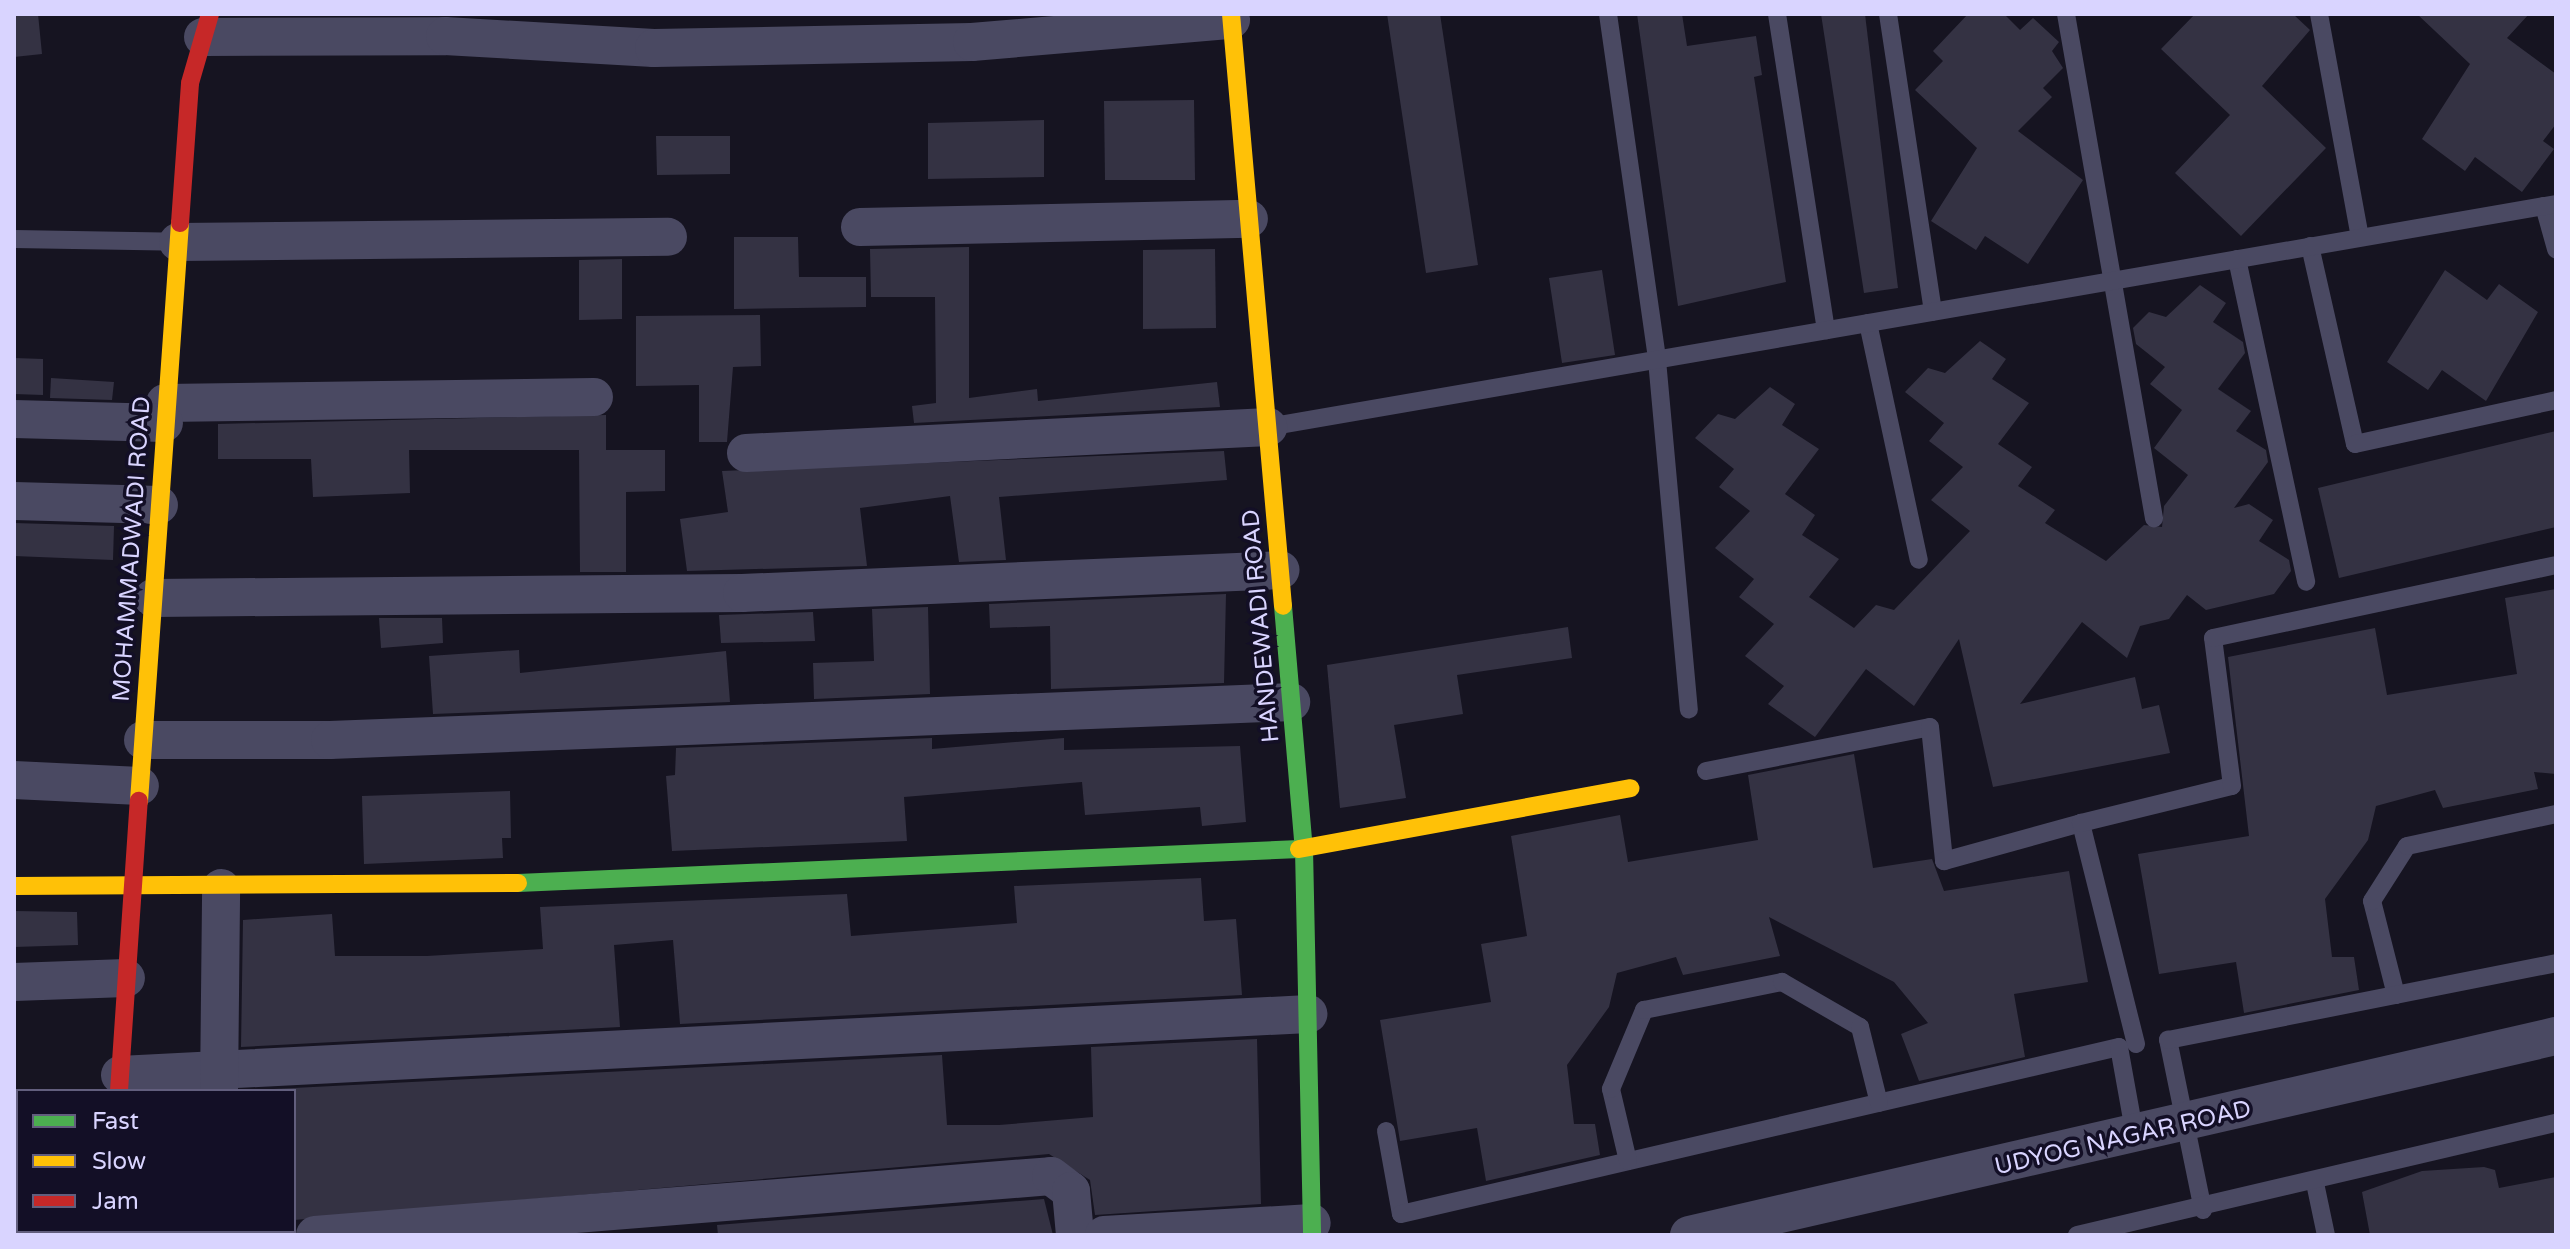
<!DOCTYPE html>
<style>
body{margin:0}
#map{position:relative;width:2570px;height:1249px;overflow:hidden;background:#161421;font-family:"Varela Round",sans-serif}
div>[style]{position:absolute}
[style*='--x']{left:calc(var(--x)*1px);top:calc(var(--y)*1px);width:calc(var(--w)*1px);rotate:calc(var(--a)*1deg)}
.building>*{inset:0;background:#343243}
.lane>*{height:18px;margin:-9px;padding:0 9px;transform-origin:9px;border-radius:9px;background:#4a4962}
.street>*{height:38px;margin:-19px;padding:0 19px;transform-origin:19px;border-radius:19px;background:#4a4962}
.fast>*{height:18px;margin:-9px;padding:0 9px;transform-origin:9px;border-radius:9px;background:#4caf50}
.slow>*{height:18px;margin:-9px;padding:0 9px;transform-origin:9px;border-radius:9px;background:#ffc107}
.jam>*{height:18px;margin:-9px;padding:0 9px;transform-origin:9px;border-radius:9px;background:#c62828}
span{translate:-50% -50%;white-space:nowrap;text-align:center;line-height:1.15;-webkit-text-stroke:7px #130f26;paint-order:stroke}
.street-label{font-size:24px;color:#d9d4ff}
.frame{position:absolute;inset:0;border:16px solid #d9d4ff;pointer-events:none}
.legend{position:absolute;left:16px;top:1089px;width:280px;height:144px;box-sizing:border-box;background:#130f26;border:2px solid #625e7d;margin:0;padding:10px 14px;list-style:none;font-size:24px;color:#d9d4ff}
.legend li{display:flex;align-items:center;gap:16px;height:40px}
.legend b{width:40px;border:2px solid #625e7d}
</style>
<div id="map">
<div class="building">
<i style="clip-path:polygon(14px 14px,38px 14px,42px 54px,14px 57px)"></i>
<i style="clip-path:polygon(1387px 14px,1440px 14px,1478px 265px,1426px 273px)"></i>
<i style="clip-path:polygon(1637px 14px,1682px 14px,1687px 46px,1756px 36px,1762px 75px,1754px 77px,1786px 282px,1678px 306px)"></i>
<i style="clip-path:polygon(1821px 14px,1865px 14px,1898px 288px,1864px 293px)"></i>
<i style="clip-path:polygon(1968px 14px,2004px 14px,2020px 30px,2033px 18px,2059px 42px,2052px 51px,2063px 68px,2043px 88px,2052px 97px,2018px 131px,2083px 180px,2028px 264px,1985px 236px,1976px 250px,1931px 221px,1977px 148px,1915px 90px,1943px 61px,1933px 51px)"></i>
<i style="clip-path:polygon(2195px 14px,2293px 14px,2310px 30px,2262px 86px,2326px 148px,2241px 236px,2175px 173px,2230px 115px,2161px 49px)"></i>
<i style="clip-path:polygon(2417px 14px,2529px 14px,2507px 38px,2556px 74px,2556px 124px,2543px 141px,2554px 149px,2522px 192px,2475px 157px,2465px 171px,2422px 139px,2470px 64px)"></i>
<i style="clip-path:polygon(1194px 100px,1195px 180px,1105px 180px,1104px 101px)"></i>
<i style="clip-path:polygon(1044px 120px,1044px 177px,928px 179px,928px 123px)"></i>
<i style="clip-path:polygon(656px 136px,730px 136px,730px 174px,657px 175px)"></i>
<i style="clip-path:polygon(734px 237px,798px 237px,799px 277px,866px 277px,866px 307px,734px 309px)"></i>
<i style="clip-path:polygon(969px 247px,969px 398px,1037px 389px,1038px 401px,1217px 382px,1220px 407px,914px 423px,912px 406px,936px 403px,935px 297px,871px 297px,870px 249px)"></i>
<i style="clip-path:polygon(1215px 249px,1216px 328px,1143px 329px,1143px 250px)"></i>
<i style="clip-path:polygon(622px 259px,622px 319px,579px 320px,579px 260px)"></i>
<i style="clip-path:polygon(1602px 270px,1615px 355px,1562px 363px,1549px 278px)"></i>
<i style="clip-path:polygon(2445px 270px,2487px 300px,2499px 284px,2538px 312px,2486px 401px,2442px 370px,2428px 390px,2387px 362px)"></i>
<i style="clip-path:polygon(2200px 285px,2226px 303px,2213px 322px,2243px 342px,2245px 353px,2218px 389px,2251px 411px,2236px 431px,2266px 450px,2268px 462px,2234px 508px,2249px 504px,2273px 520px,2259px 541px,2289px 560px,2291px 571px,2274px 594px,2206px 610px,2187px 595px,2169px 619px,2140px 626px,2127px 658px,2082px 622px,2020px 704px,2135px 677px,2142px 709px,2159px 705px,2170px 753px,1993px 787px,1959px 639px,1914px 706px,1866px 669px,1815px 737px,1768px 704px,1784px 686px,1745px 656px,1774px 624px,1739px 597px,1754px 579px,1715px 548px,1750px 511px,1719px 487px,1734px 469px,1695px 438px,1718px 414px,1735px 419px,1770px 387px,1795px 404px,1782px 425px,1819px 449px,1785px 494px,1815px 515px,1802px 535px,1839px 559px,1809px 597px,1854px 628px,1876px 605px,1894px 610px,1970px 531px,1931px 500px,1963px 467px,1929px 441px,1944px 423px,1905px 392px,1928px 368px,1945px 373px,1980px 341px,2006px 359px,1992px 379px,2029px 403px,1998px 444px,2032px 467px,2018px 486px,2055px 510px,2045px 523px,2106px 561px,2144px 525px,2162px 527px,2164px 506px,2188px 475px,2154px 448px,2182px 410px,2150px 384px,2165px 367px,2136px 344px,2133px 328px,2149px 312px,2166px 317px)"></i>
<i style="clip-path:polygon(760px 315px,761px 366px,733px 367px,727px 442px,699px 442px,699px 385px,636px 386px,636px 316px)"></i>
<i style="clip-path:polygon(14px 358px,43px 359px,43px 395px,14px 394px)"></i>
<i style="clip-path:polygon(51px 378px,114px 382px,112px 400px,50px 398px)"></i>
<i style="clip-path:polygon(606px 415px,606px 450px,665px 450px,665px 491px,626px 492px,626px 572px,580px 572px,579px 450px,409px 450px,410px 493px,313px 497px,311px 459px,218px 459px,218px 424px)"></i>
<i style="clip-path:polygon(2556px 431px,2556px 527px,2339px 578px,2318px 488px)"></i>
<i style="clip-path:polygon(1224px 451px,1227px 480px,999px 497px,1006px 560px,959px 562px,950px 496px,860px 508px,867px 566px,687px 571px,680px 519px,728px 512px,722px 471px)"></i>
<i style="clip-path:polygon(14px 523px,114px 526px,113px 560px,14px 556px)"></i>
<i style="clip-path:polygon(2556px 589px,2556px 774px,2534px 772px,2538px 789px,2443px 808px,2435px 790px,2376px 806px,2368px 840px,2325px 899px,2332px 957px,2354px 957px,2359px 990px,2244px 1013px,2236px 962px,2159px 974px,2138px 854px,2249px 836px,2228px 657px,2375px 628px,2387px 695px,2517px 674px,2505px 598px)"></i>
<i style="clip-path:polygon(1226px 594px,1224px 683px,1051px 689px,1050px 626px,990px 628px,989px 604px)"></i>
<i style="clip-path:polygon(928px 607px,930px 694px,814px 699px,813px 663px,874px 661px,872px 609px)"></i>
<i style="clip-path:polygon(813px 612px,815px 641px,721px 643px,719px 615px)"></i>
<i style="clip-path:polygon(379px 618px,442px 618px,443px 643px,381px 648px)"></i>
<i style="clip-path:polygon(1568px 627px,1572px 658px,1457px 675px,1463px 714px,1394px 725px,1406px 798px,1340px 808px,1327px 665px)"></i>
<i style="clip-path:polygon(519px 650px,520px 673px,726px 651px,730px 702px,433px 714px,429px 656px)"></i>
<i style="clip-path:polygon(932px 738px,932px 749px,1064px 738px,1064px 750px,1240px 746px,1246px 822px,1202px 826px,1200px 807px,1085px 815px,1082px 782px,904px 797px,907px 841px,672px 851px,666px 776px,675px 775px,676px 748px)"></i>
<i style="clip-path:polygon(1854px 754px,1873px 868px,1932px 859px,1944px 891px,2069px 871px,2088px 982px,2014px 994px,2025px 1057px,1919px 1081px,1901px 1034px,1928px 1023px,1894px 982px,1769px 917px,1780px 956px,1683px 975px,1676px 957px,1617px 973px,1609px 1007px,1567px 1065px,1574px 1124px,1595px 1124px,1600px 1155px,1486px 1181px,1477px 1128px,1400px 1141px,1380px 1020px,1491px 1002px,1481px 944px,1527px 936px,1511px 836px,1620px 815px,1628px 862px,1758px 840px,1748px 775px)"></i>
<i style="clip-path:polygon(510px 791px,511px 838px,502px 838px,503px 858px,364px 864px,362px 796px)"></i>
<i style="clip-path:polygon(1201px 878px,1204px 921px,1236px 919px,1242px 995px,680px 1024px,673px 940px,614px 945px,620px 1027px,241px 1047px,243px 920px,332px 914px,335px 956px,427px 956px,543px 949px,540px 907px,847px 894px,851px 936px,1017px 923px,1014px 886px)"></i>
<i style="clip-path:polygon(14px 911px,77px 912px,78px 945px,14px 947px)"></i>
<i style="clip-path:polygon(1257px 1039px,1261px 1204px,1095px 1215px,1090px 1180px,1049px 1154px,294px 1220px,294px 1091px,253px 1090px,942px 1055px,947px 1125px,999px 1125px,1093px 1117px,1091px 1047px)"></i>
<i style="clip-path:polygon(2484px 1167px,2495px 1170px,2499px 1188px,2556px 1177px,2556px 1235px,2370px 1235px,2362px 1192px,2422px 1171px)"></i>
<i style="clip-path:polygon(1044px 1199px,1053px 1235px,718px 1235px,717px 1225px)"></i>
</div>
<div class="lane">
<i style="--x:1608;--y:14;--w:349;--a:81.9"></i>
<i style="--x:1657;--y:360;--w:351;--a:84.8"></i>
<i style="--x:1777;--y:14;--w:320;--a:81.2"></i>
<i style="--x:1888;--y:14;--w:301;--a:81.4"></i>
<i style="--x:2066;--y:14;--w:512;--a:80.1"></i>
<i style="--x:2319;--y:14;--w:227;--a:79.6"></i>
<i style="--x:2544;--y:206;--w:45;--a:74.4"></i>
<i style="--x:14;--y:239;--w:164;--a:1"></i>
<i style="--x:2310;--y:246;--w:203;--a:77.2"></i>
<i style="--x:2355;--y:444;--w:206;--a:-12.3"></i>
<i style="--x:2237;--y:259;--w:330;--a:77.9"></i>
<i style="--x:1868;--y:323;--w:242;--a:77.9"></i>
<i style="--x:1268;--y:427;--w:1307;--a:-9.82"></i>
<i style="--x:1706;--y:771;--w:228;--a:-11.1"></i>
<i style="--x:1930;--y:727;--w:135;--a:84"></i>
<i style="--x:1944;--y:861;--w:142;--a:-15.5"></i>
<i style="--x:2396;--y:995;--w:97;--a:-104.3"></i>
<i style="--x:2372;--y:901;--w:65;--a:-57.5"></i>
<i style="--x:2407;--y:846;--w:152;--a:-12.1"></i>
<i style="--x:2136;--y:1044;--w:228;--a:-104"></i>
<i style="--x:2081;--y:823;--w:155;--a:-13.8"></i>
<i style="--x:2232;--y:786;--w:149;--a:-97.3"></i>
<i style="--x:2213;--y:638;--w:351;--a:-12"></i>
<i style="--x:1386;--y:1131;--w:84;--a:79.8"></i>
<i style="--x:1401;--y:1214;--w:737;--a:-13.09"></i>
<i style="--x:2119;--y:1047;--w:90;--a:79.8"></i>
<i style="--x:1628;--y:1161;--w:74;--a:-103.3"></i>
<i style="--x:1611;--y:1089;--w:86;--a:-67.3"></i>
<i style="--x:1644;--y:1010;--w:141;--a:-11.5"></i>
<i style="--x:1782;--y:982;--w:90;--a:30"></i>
<i style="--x:1860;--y:1027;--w:78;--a:76"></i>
<i style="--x:2315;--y:1183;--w:53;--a:78.1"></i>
<i style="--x:2203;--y:1210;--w:174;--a:-101.6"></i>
<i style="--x:2168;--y:1040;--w:396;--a:-11.2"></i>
<i style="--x:2077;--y:1235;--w:492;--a:-13.2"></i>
</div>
<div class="street">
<i style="--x:203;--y:37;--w:242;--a:-0.2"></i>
<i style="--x:445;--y:36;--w:209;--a:3.3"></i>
<i style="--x:654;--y:48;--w:318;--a:-1.1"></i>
<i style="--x:972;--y:42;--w:260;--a:-4.9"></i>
<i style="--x:860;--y:227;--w:389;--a:-1.2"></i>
<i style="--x:178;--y:242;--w:490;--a:-0.6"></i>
<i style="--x:165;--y:403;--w:429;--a:-0.8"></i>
<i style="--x:14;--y:419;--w:150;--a:1.5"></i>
<i style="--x:746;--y:453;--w:523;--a:-2.85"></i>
<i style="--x:14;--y:501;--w:145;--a:1.6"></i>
<i style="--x:153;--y:598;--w:589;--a:-0.49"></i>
<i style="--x:742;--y:593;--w:539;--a:-2.44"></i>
<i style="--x:143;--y:740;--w:187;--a:0"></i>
<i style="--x:330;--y:740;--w:962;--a:-2.26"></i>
<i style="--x:14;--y:780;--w:126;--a:2.7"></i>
<i style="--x:14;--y:982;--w:112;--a:-2"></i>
<i style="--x:120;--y:1075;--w:1190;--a:-2.94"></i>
<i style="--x:219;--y:1091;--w:203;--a:-89.4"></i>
<i style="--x:14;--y:1198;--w:4;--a:0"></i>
<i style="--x:227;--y:1231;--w:4;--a:76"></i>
<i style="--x:315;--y:1235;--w:738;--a:-4.58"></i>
<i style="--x:1051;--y:1176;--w:25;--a:37"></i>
<i style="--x:1071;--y:1191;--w:44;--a:84.8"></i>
<i style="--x:1104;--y:1235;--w:208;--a:-3.3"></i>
<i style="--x:1689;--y:1235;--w:890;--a:-12.93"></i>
</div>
<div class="fast">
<i style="--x:1283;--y:606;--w:244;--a:85.1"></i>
<i style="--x:1304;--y:849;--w:386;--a:88.8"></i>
<i style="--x:518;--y:883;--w:782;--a:-2.49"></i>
<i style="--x:99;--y:1235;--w:4;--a:-76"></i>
</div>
<div class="slow">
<i style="--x:1231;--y:14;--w:594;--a:84.98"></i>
<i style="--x:139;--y:801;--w:579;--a:-85.94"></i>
<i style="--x:1299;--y:849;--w:337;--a:-10.4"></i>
<i style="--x:14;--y:886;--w:504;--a:-0.34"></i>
</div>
<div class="jam">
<i style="--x:180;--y:223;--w:140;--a:-85.9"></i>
<i style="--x:190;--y:83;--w:72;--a:-73.8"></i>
<i style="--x:119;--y:1091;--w:291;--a:-86.1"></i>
</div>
<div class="street-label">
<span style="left:132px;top:549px;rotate:-86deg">MOHAMMADWADI ROAD</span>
<span style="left:1261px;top:626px;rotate:-95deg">HANDEWADI ROAD</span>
<span style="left:2123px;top:1138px;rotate:-13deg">UDYOG NAGAR ROAD</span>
</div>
<div class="frame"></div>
<ul class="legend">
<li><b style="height:10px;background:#4caf50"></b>Fast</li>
<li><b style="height:10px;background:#ffc107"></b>Slow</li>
<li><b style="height:10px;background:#c62828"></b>Jam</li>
</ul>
</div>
